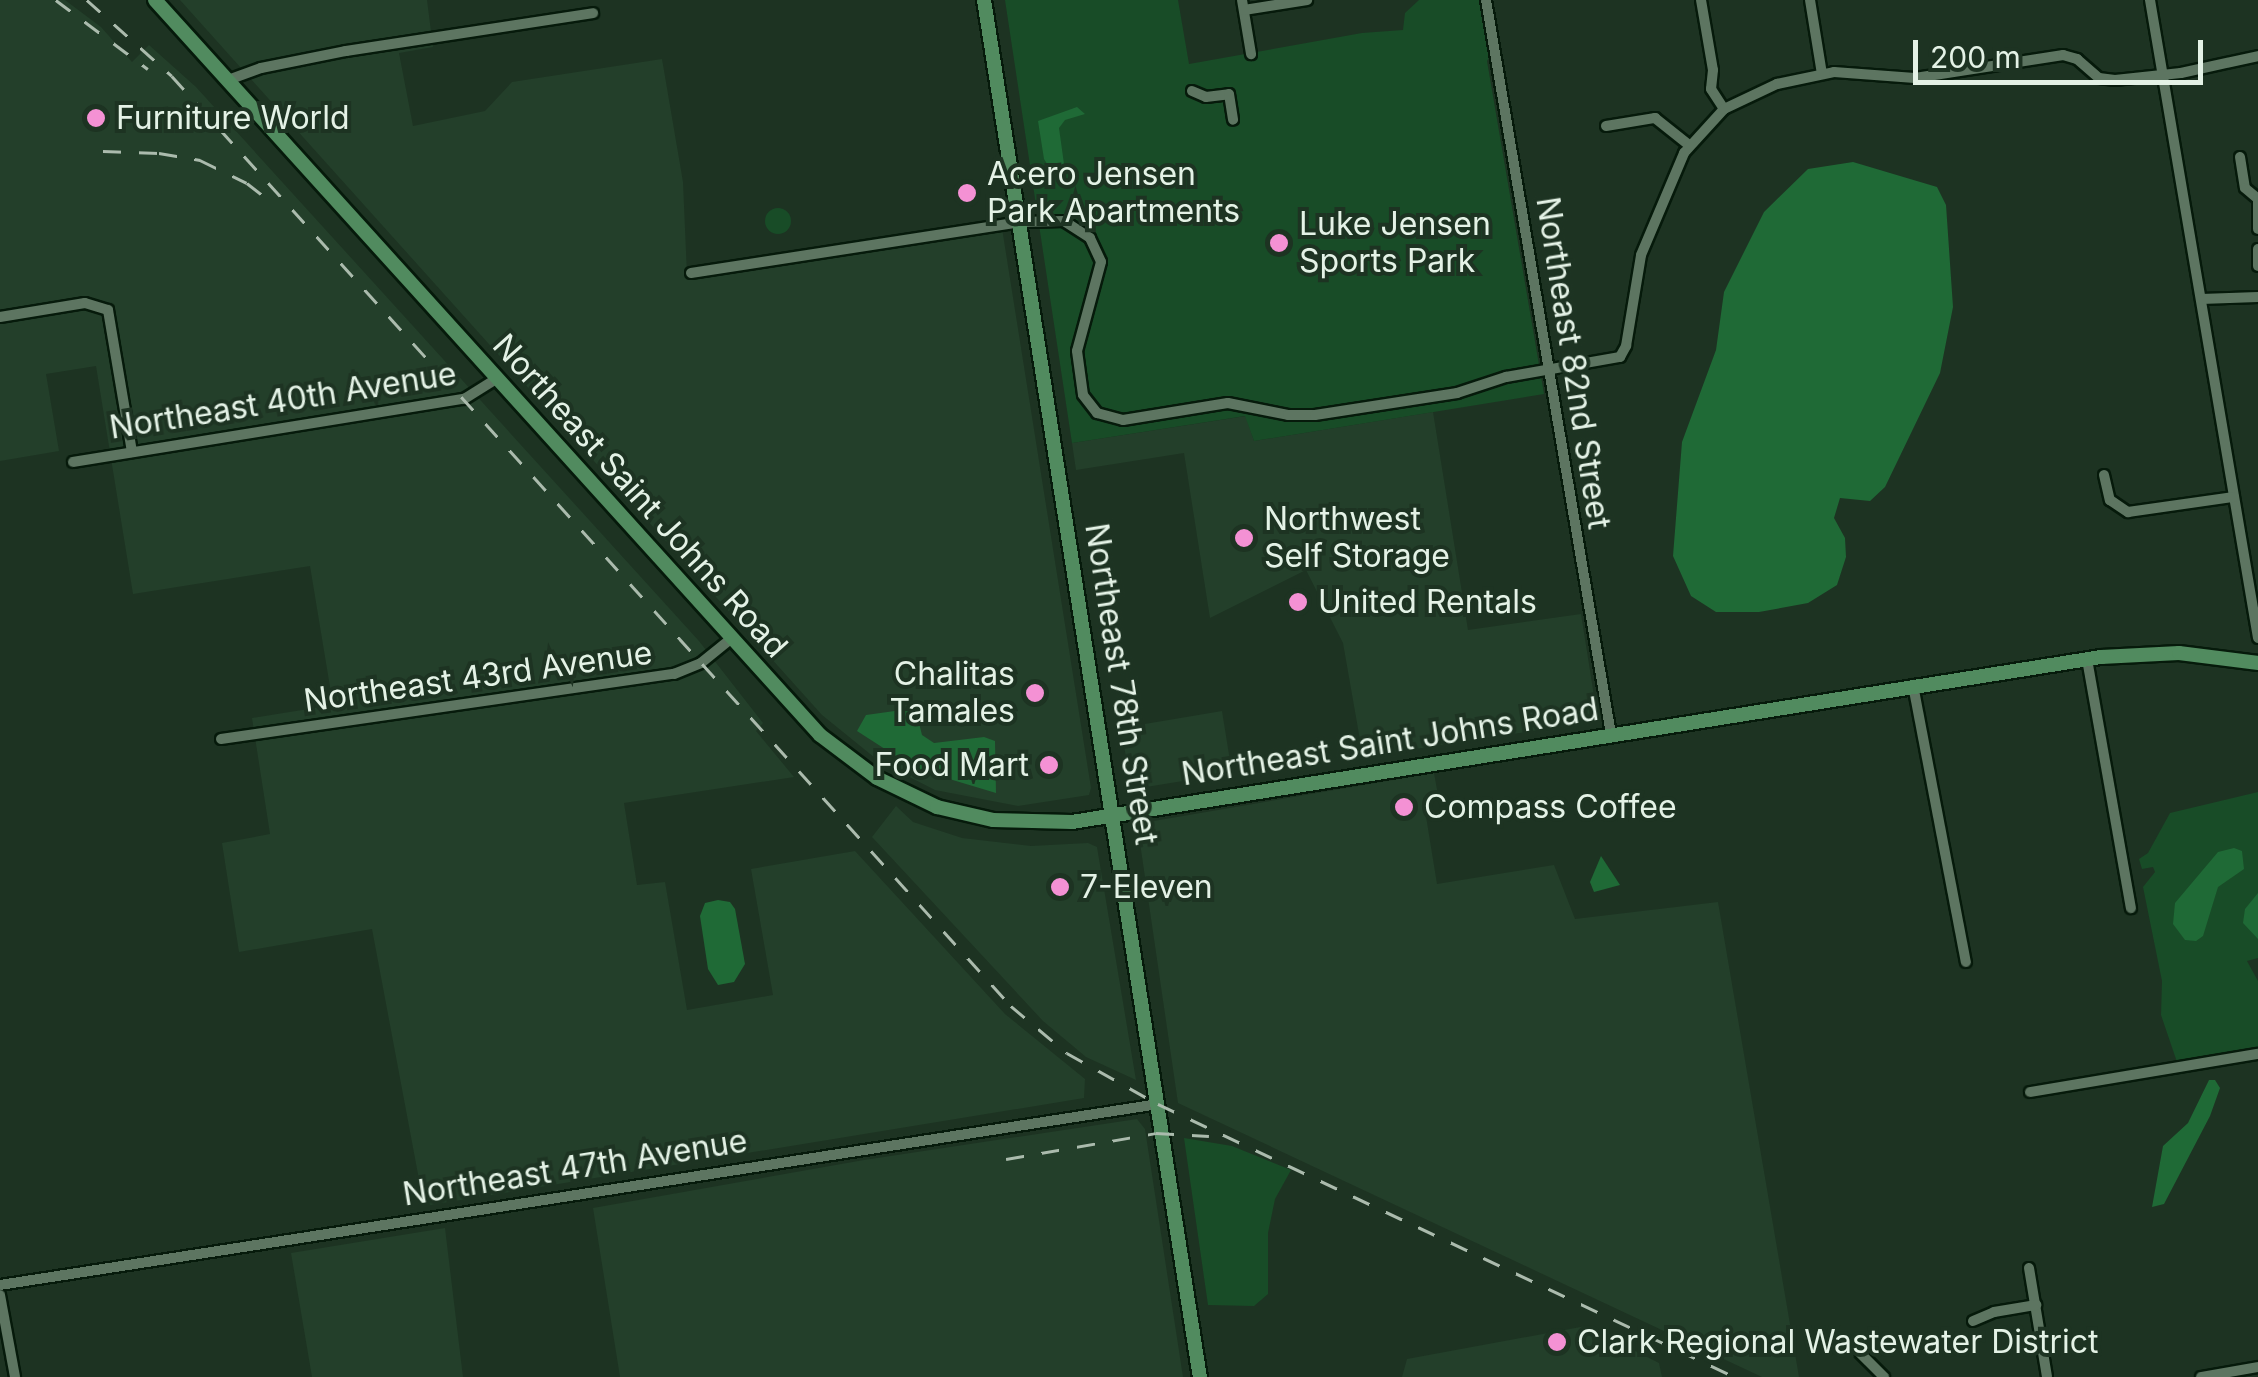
<!DOCTYPE html>
<style>
body{margin:0}
#map{position:relative;width:2258px;height:1377px;overflow:hidden;background:#1d3322;font-family:Inter,sans-serif}
div>[style]{position:absolute}
[style*='--x']{left:calc(var(--x)*1px);top:calc(var(--y)*1px);width:calc(var(--w)*1px);rotate:calc(var(--a)*1deg)}
.built>*{inset:0;background:#233f2a}
.green>*{inset:0;background:#184c27}
.round{border-radius:50%}
.water>*{inset:0;background:#1f6a36}
.roads{filter:drop-shadow(2px 0 #061a0b) drop-shadow(-2px 0 #061a0b) drop-shadow(0 2px #061a0b) drop-shadow(0 -2px #061a0b)}
.minor>*{height:10px;margin:-5px;padding:0 5px;transform-origin:5px;border-radius:5px;background:#5d7561}
.major>*{height:14px;margin:-7px;padding:0 7px;transform-origin:7px;border-radius:7px;background:#518b5f}
.rail>*{height:2.5px;margin-top:-1.25px;transform-origin:0;background:repeating-linear-gradient(90deg,#abbbad 0 18px,transparent 0 36px)}
.dots>*{width:28px;height:28px;translate:-50% -50%;box-sizing:border-box;border:5px solid #1d3322;border-radius:50%}
span{translate:-50% -50%;white-space:nowrap;text-align:center;line-height:1.15;-webkit-text-stroke:8px #1d3322;paint-order:stroke}
.poi-label{font-size:32px;color:#e4f2e6}
.left{translate:0 -50%;text-align:left}
.right{translate:-100% -50%;text-align:right}
.street-label{font-size:32px;color:#e4f2e6}
.scale{position:absolute;left:1913px;top:40px;width:290px;height:45px;box-sizing:border-box;border:5px solid #e4f2e6;border-top:0;padding-left:12px;font-size:30px;line-height:35px;white-space:nowrap;color:#e4f2e6;-webkit-text-stroke:8px #1d3322;paint-order:stroke}
</style>
<div id="map">
<div class="built">
<i style="clip-path:polygon(0 0,65px 0,101px 27px,132px 62px,149px 45px,196px 87px,699px 641px,763px 723px,756px 731px,794px 777px,624px 803px,637px 885px,665px 882px,687px 1010px,773px 995px,751px 869px,855px 851px,1005px 1014px,1085px 1079px,1084px 1098px,424px 1206px,372px 929px,239px 952px,222px 843px,270px 834px,252px 718px,333px 705px,310px 566px,133px 594px,96px 366px,46px 374px,59px 451px,0 461px)"></i>
<i style="clip-path:polygon(180px 0,427px 0,433px 47px,399px 53px,413px 126px,485px 111px,512px 82px,662px 59px,683px 182px,687px 275px,1001px 222px,1091px 788px,1089px 795px,1018px 806px,935px 790px,880px 762px,822px 715px)"></i>
<i style="clip-path:polygon(1433px 412px,1468px 630px,1581px 614px,1598px 721px,1363px 757px,1343px 643px,1306px 570px,1210px 618px,1184px 453px,1076px 470px,1072px 443px,1246px 416px,1254px 441px)"></i>
<i style="clip-path:polygon(1222px 711px,1232px 773px,1140px 788px,1130px 781px,1121px 728px)"></i>
<i style="clip-path:polygon(1434px 773px,1438px 795px,1423px 798px,1437px 884px,1554px 865px,1575px 919px,1718px 902px,1799px 1377px,1762px 1377px,1178px 1103px,1139px 836px,1142px 823px)"></i>
<i style="clip-path:polygon(896px 806px,913px 822px,962px 838px,1031px 846px,1088px 843px,1097px 847px,1136px 1080px,1086px 1057px,1043px 1021px,872px 837px)"></i>
<i style="clip-path:polygon(1137px 1119px,1145px 1129px,1183px 1377px,620px 1377px,593px 1208px,864px 1160px)"></i>
<i style="clip-path:polygon(445px 1228px,463px 1377px,312px 1377px,291px 1253px)"></i>
<i style="clip-path:polygon(1586px 1326px,1659px 1363px,1662px 1377px,1402px 1377px,1407px 1359px)"></i>
</div>
<div class="green">
<i style="clip-path:polygon(1005px 0,1178px 0,1189px 64px,1362px 33px,1403px 30px,1405px 13px,1419px 0,1485px 0,1482px 5px,1491px 54px,1487px 61px,1544px 394px,1254px 441px,1245px 416px,1072px 443px)"></i>
<i class="round" style="left:765px;top:208px;width:26px;height:26px"></i>
<i style="clip-path:polygon(2258px 792px,2258px 958px,2247px 961px,2258px 981px,2258px 1048px,2177px 1062px,2161px 1015px,2162px 981px,2143px 887px,2155px 872px,2153px 867px,2142px 869px,2139px 859px,2148px 853px,2170px 813px)"></i>
<i style="clip-path:polygon(1184px 1138px,1232px 1146px,1291px 1170px,1275px 1199px,1268px 1233px,1268px 1294px,1254px 1306px,1208px 1305px)"></i>
</div>
<div class="water">
<i style="clip-path:polygon(1077px 107px,1085px 114px,1065px 120px,1059px 128px,1064px 164px,1062px 173px,1054px 175px,1044px 159px,1038px 121px)"></i>
<i style="clip-path:polygon(1853px 162px,1937px 187px,1946px 205px,1953px 307px,1940px 373px,1885px 487px,1870px 501px,1840px 498px,1834px 518px,1845px 538px,1846px 557px,1837px 585px,1808px 603px,1759px 612px,1716px 612px,1691px 596px,1673px 556px,1682px 442px,1716px 350px,1724px 292px,1764px 212px,1808px 169px)"></i>
<i style="clip-path:polygon(909px 709px,917px 715px,922px 735px,934px 743px,984px 737px,995px 741px,996px 793px,916px 769px,857px 731px,866px 715px)"></i>
<i style="clip-path:polygon(2234px 848px,2242px 851px,2244px 869px,2218px 887px,2203px 936px,2196px 941px,2185px 940px,2173px 924px,2175px 903px,2218px 852px)"></i>
<i style="clip-path:polygon(1601px 856px,1620px 885px,1594px 892px,1590px 882px)"></i>
<i style="clip-path:polygon(2258px 893px,2258px 939px,2243px 923px,2245px 909px)"></i>
<i style="clip-path:polygon(718px 900px,730px 902px,735px 909px,745px 964px,734px 982px,718px 985px,708px 969px,700px 916px,705px 903px)"></i>
<i style="clip-path:polygon(2209px 1080px,2215px 1080px,2220px 1088px,2210px 1116px,2164px 1204px,2152px 1207px,2163px 1146px,2188px 1123px)"></i>
</div>
<div class="roads">
<div class="minor">
<i style="--x:1242;--y:0;--w:55;--a:80.5"></i>
<i style="--x:1486;--y:0;--w:745;--a:80.34"></i>
<i style="--x:1701;--y:0;--w:71;--a:80.3"></i>
<i style="--x:1713;--y:70;--w:19;--a:96"></i>
<i style="--x:1711;--y:89;--w:24;--a:57"></i>
<i style="--x:1810;--y:0;--w:75;--a:80.8"></i>
<i style="--x:2150;--y:0;--w:647;--a:80.39"></i>
<i style="--x:1244;--y:10;--w:64;--a:-9"></i>
<i style="--x:228;--y:80;--w:35;--a:-20"></i>
<i style="--x:261;--y:68;--w:87;--a:-11.3"></i>
<i style="--x:346;--y:51;--w:250;--a:-8.7"></i>
<i style="--x:1192;--y:91;--w:15;--a:23"></i>
<i style="--x:1206;--y:97;--w:23;--a:-7"></i>
<i style="--x:1229;--y:94;--w:26;--a:81"></i>
<i style="--x:1606;--y:126;--w:50;--a:-9.3"></i>
<i style="--x:1655;--y:118;--w:43;--a:38.5"></i>
<i style="--x:2240;--y:157;--w:31;--a:81"></i>
<i style="--x:2245;--y:188;--w:17;--a:40"></i>
<i style="--x:2258;--y:199;--w:30;--a:90"></i>
<i style="--x:2258;--y:249;--w:17;--a:90"></i>
<i style="--x:691;--y:273;--w:332;--a:-8.8"></i>
<i style="--x:1019;--y:222;--w:45;--a:-1.3"></i>
<i style="--x:1064;--y:221;--w:31;--a:33"></i>
<i style="--x:1090;--y:238;--w:26;--a:65"></i>
<i style="--x:1101;--y:262;--w:92;--a:105.1"></i>
<i style="--x:1077;--y:351;--w:44;--a:82.2"></i>
<i style="--x:1083;--y:395;--w:23;--a:52"></i>
<i style="--x:1097;--y:413;--w:27;--a:15"></i>
<i style="--x:1123;--y:420;--w:106;--a:-9.2"></i>
<i style="--x:1228;--y:403;--w:61;--a:11.3"></i>
<i style="--x:1288;--y:415;--w:27;--a:0"></i>
<i style="--x:1315;--y:415;--w:144;--a:-8.8"></i>
<i style="--x:1457;--y:393;--w:52;--a:-18.1"></i>
<i style="--x:1506;--y:377;--w:116;--a:-10"></i>
<i style="--x:1620;--y:357;--w:13;--a:-61"></i>
<i style="--x:1626;--y:346;--w:92;--a:-80.6"></i>
<i style="--x:1641;--y:255;--w:111;--a:-67.1"></i>
<i style="--x:1684;--y:153;--w:59;--a:-47.7"></i>
<i style="--x:1724;--y:109;--w:59;--a:-25.3"></i>
<i style="--x:1777;--y:84;--w:58;--a:-11.9"></i>
<i style="--x:1834;--y:72;--w:81;--a:4.2"></i>
<i style="--x:1915;--y:78;--w:150;--a:-8.8"></i>
<i style="--x:2063;--y:55;--w:15;--a:16"></i>
<i style="--x:2077;--y:59;--w:29;--a:41"></i>
<i style="--x:2099;--y:78;--w:16;--a:7"></i>
<i style="--x:2115;--y:80;--w:66;--a:-6.1"></i>
<i style="--x:2181;--y:73;--w:79;--a:-12.4"></i>
<i style="--x:2201;--y:299;--w:57;--a:-2"></i>
<i style="--x:0;--y:317;--w:86;--a:-9.4"></i>
<i style="--x:85;--y:303;--w:24;--a:17"></i>
<i style="--x:108;--y:310;--w:144;--a:80.4"></i>
<i style="--x:73;--y:462;--w:396;--a:-9.2"></i>
<i style="--x:464;--y:399;--w:38;--a:-32"></i>
<i style="--x:2104;--y:475;--w:26;--a:77"></i>
<i style="--x:2110;--y:500;--w:22;--a:34"></i>
<i style="--x:2128;--y:512;--w:107;--a:-8.1"></i>
<i style="--x:2087;--y:659;--w:253;--a:80"></i>
<i style="--x:1913;--y:685;--w:282;--a:79.2"></i>
<i style="--x:221;--y:739;--w:458;--a:-8.2"></i>
<i style="--x:674;--y:674;--w:29;--a:-22"></i>
<i style="--x:701;--y:663;--w:38;--a:-39"></i>
<i style="--x:2030;--y:1092;--w:231;--a:-9.5"></i>
<i style="--x:2029;--y:1268;--w:110;--a:80.6"></i>
<i style="--x:0;--y:1285;--w:1172;--a:-8.88"></i>
<i style="--x:0;--y:1295;--w:83;--a:79.6"></i>
<i style="--x:1973;--y:1321;--w:23;--a:-23"></i>
<i style="--x:1994;--y:1312;--w:43;--a:-9.5"></i>
<i style="--x:1860;--y:1353;--w:34;--a:45"></i>
<i style="--x:2201;--y:1377;--w:58;--a:-10"></i>
</div>
<div class="major">
<i style="--x:155;--y:0;--w:991;--a:47.86"></i>
<i style="--x:820;--y:735;--w:71;--a:37"></i>
<i style="--x:877;--y:778;--w:67;--a:25.8"></i>
<i style="--x:937;--y:807;--w:57;--a:13.1"></i>
<i style="--x:993;--y:820;--w:79;--a:1.5"></i>
<i style="--x:1072;--y:822;--w:1042;--a:-9.11"></i>
<i style="--x:2101;--y:657;--w:78;--a:-2.9"></i>
<i style="--x:2179;--y:653;--w:80;--a:7.2"></i>
<i style="--x:984;--y:0;--w:1394;--a:81.09"></i>
</div>
</div>
<div class="rail">
<i style="--x:56;--y:0;--w:115;--a:36.9"></i>
<i style="--x:87;--y:0;--w:114;--a:41.8"></i>
<i style="--x:172;--y:76;--w:1253;--a:47.94"></i>
<i style="--x:1011;--y:1006;--w:73;--a:40"></i>
<i style="--x:1067;--y:1053;--w:104;--a:29.3"></i>
<i style="--x:1158;--y:1104;--w:638;--a:25.32"></i>
<i style="--x:103;--y:151;--w:56;--a:2"></i>
<i style="--x:159;--y:153;--w:42;--a:9.7"></i>
<i style="--x:200;--y:160;--w:52;--a:26.1"></i>
<i style="--x:247;--y:183;--w:34;--a:38"></i>
<i style="--x:1006;--y:1159;--w:152;--a:-9.8"></i>
<i style="--x:1156;--y:1133;--w:53;--a:3.2"></i>
</div>
<div class="dots">
<i style="left:96px;top:118px;background:#f491d4"></i>
<i style="left:967px;top:193px;background:#f491d4"></i>
<i style="left:1279px;top:243px;background:#f491d4"></i>
<i style="left:1244px;top:538px;background:#f491d4"></i>
<i style="left:1298px;top:602px;background:#f491d4"></i>
<i style="left:1035px;top:693px;background:#f491d4"></i>
<i style="left:1049px;top:765px;background:#f491d4"></i>
<i style="left:1404px;top:807px;background:#f491d4"></i>
<i style="left:1060px;top:887px;background:#f491d4"></i>
<i style="left:1557px;top:1342px;background:#f491d4"></i>
</div>
<div class="poi-label">
<span class="left" style="left:116px;top:118px">Furniture World</span>
<span class="left" style="left:987px;top:193px">Acero Jensen<br>Park Apartments</span>
<span class="left" style="left:1299px;top:243px">Luke Jensen<br>Sports Park</span>
<span class="left" style="left:1264px;top:538px">Northwest<br>Self Storage</span>
<span class="left" style="left:1318px;top:602px">United Rentals</span>
<span class="right" style="left:1015px;top:693px">Chalitas<br>Tamales</span>
<span class="right" style="left:1029px;top:765px">Food Mart</span>
<span class="left" style="left:1424px;top:807px">Compass Coffee</span>
<span class="left" style="left:1080px;top:887px">7-Eleven</span>
<span class="left" style="left:1577px;top:1342px">Clark Regional Wastewater District</span>
</div>
<div class="street-label">
<span style="left:1573px;top:363px;rotate:81deg">Northeast 82nd Street</span>
<span style="left:283px;top:401px;rotate:-9deg">Northeast 40th Avenue</span>
<span style="left:640px;top:496px;rotate:48deg">Northeast Saint Johns Road</span>
<span style="left:478px;top:677px;rotate:-8deg">Northeast 43rd Avenue</span>
<span style="left:1121px;top:684px;rotate:81deg">Northeast 78th Street</span>
<span style="left:1390px;top:742px;rotate:-9deg">Northeast Saint Johns Road</span>
<span style="left:575px;top:1168px;rotate:-9deg">Northeast 47th Avenue</span>
</div>
<div class="scale">200 m</div>
</div>
